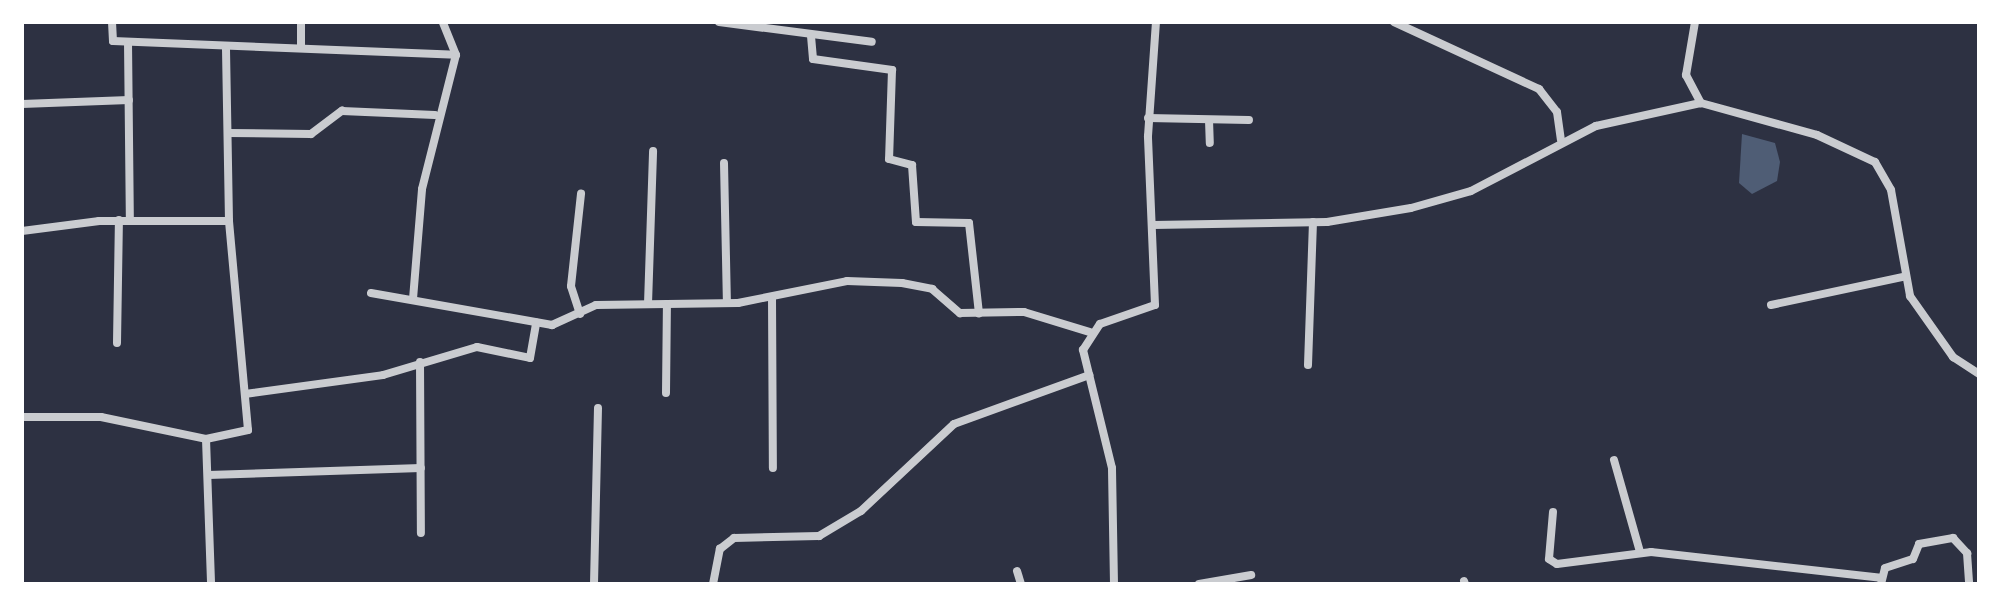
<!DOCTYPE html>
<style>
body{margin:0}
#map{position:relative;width:2001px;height:606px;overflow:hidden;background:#2d3142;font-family:Montserrat,sans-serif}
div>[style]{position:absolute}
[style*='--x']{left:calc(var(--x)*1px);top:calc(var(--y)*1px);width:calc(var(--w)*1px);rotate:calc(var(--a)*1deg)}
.water>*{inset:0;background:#4f5d75}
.minor>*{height:8px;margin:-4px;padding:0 4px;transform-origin:4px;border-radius:4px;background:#caccd0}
span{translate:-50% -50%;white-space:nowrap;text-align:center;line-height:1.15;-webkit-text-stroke:6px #fff;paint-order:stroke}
.frame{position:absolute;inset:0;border:24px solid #fff;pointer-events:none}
</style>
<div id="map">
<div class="water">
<i style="clip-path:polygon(1742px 134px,1775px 143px,1780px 162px,1777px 181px,1752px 194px,1739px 183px)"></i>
</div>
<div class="minor">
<i style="--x:112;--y:22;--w:19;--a:87"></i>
<i style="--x:113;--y:41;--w:343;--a:2.3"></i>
<i style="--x:719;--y:22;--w:154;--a:7.4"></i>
<i style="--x:1394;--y:22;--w:160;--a:24.8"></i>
<i style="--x:1539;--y:89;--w:29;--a:52"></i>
<i style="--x:1557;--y:112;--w:28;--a:82"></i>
<i style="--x:1695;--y:22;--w:54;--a:99.6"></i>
<i style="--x:1686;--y:75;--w:32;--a:62"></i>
<i style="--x:1701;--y:103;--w:120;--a:15.4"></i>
<i style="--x:1817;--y:135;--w:64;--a:25"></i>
<i style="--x:1875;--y:162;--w:32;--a:60"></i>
<i style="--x:1891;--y:190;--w:108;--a:79.8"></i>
<i style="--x:1910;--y:296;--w:75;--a:54.8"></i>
<i style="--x:1953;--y:357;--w:31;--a:33"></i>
<i style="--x:811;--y:36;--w:23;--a:85"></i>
<i style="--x:813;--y:59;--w:80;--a:7.9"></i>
<i style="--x:892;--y:70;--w:89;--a:91.9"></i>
<i style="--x:889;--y:159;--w:24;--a:15"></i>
<i style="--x:912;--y:165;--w:57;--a:86"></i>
<i style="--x:916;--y:222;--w:53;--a:1.1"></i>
<i style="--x:969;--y:223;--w:91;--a:83.7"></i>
<i style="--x:128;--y:42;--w:178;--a:89.4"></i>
<i style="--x:301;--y:47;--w:25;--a:-90"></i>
<i style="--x:22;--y:104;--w:107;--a:-2.1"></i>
<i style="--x:1148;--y:118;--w:101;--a:1.1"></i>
<i style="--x:1209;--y:120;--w:23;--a:88"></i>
<i style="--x:228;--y:133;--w:83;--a:0.7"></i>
<i style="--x:311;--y:134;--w:39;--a:-37"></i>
<i style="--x:342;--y:111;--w:93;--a:2.5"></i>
<i style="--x:724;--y:163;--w:140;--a:88.8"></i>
<i style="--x:1153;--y:225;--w:174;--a:-1"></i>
<i style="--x:1327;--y:222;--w:85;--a:-9.5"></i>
<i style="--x:1411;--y:208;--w:62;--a:-15.8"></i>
<i style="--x:1471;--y:191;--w:141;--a:-27.5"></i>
<i style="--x:1596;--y:126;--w:107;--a:-12.4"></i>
<i style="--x:22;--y:231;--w:78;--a:-7.4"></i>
<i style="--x:99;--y:221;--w:130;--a:0"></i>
<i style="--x:371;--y:293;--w:184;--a:10"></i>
<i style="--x:552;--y:325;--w:48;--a:-24.4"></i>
<i style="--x:596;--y:305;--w:142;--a:-0.8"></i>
<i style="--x:738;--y:303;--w:111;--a:-11.4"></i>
<i style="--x:847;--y:281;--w:55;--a:2.1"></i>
<i style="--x:902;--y:283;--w:31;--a:11"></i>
<i style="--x:932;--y:289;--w:37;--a:41"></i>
<i style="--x:960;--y:313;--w:64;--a:-0.9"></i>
<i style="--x:1024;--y:312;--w:69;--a:16.9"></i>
<i style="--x:772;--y:298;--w:170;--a:89.7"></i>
<i style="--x:413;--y:299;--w:110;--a:-85.3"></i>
<i style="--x:422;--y:189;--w:138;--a:-75.8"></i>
<i style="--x:456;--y:55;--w:35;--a:-112"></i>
<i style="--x:648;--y:304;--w:153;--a:-88.1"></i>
<i style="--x:1771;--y:305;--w:135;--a:-12"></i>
<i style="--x:580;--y:314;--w:29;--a:-108"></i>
<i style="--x:571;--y:286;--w:93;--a:-83.8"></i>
<i style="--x:117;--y:343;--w:123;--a:-89.1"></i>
<i style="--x:420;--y:362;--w:171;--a:89.7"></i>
<i style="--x:1308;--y:365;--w:143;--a:-88"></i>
<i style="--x:666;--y:393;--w:89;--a:-89.4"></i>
<i style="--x:245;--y:394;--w:139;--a:-7.8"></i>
<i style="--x:383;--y:375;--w:98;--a:-16.6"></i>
<i style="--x:477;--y:347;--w:54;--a:11.7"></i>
<i style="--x:530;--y:358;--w:36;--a:-80"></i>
<i style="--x:22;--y:417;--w:79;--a:0"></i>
<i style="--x:101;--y:417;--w:107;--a:11.8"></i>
<i style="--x:206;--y:439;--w:43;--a:-12.1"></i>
<i style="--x:248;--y:430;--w:210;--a:-95.2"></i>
<i style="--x:229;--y:221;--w:174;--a:-91"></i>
<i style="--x:206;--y:439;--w:145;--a:88"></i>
<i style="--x:1614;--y:460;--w:96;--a:74.2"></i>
<i style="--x:208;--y:475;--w:213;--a:-1.9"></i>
<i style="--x:1553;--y:512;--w:47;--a:94.9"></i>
<i style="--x:1549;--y:559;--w:9;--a:32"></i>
<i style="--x:1557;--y:564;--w:95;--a:-7.3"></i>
<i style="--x:1651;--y:552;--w:231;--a:6.4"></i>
<i style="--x:1017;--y:571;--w:14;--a:73"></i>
<i style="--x:1464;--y:581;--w:3;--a:72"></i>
<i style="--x:594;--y:584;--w:176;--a:-88.7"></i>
<i style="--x:713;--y:584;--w:36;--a:-79"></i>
<i style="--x:720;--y:549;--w:18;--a:-38"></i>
<i style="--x:734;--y:538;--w:85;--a:-1.3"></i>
<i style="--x:819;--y:536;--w:49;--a:-30.8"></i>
<i style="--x:861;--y:511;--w:127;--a:-43.1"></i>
<i style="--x:954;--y:424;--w:144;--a:-19.9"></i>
<i style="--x:1114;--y:584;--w:116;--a:-91"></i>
<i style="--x:1112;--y:468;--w:122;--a:-103.8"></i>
<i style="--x:1083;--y:350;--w:31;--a:-57"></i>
<i style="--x:1100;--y:324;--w:58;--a:-19.1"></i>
<i style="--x:1155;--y:305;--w:169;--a:-92.4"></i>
<i style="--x:1148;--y:136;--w:114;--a:-86"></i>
<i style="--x:1199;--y:584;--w:53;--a:-9.8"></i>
<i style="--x:1881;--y:584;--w:16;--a:-76"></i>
<i style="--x:1885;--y:568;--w:29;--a:-18"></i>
<i style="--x:1913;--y:559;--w:16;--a:-68"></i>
<i style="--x:1919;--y:544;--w:35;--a:-10"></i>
<i style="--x:1953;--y:538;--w:21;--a:47"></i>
<i style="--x:1967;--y:553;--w:31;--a:86"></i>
</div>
<div class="frame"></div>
</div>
